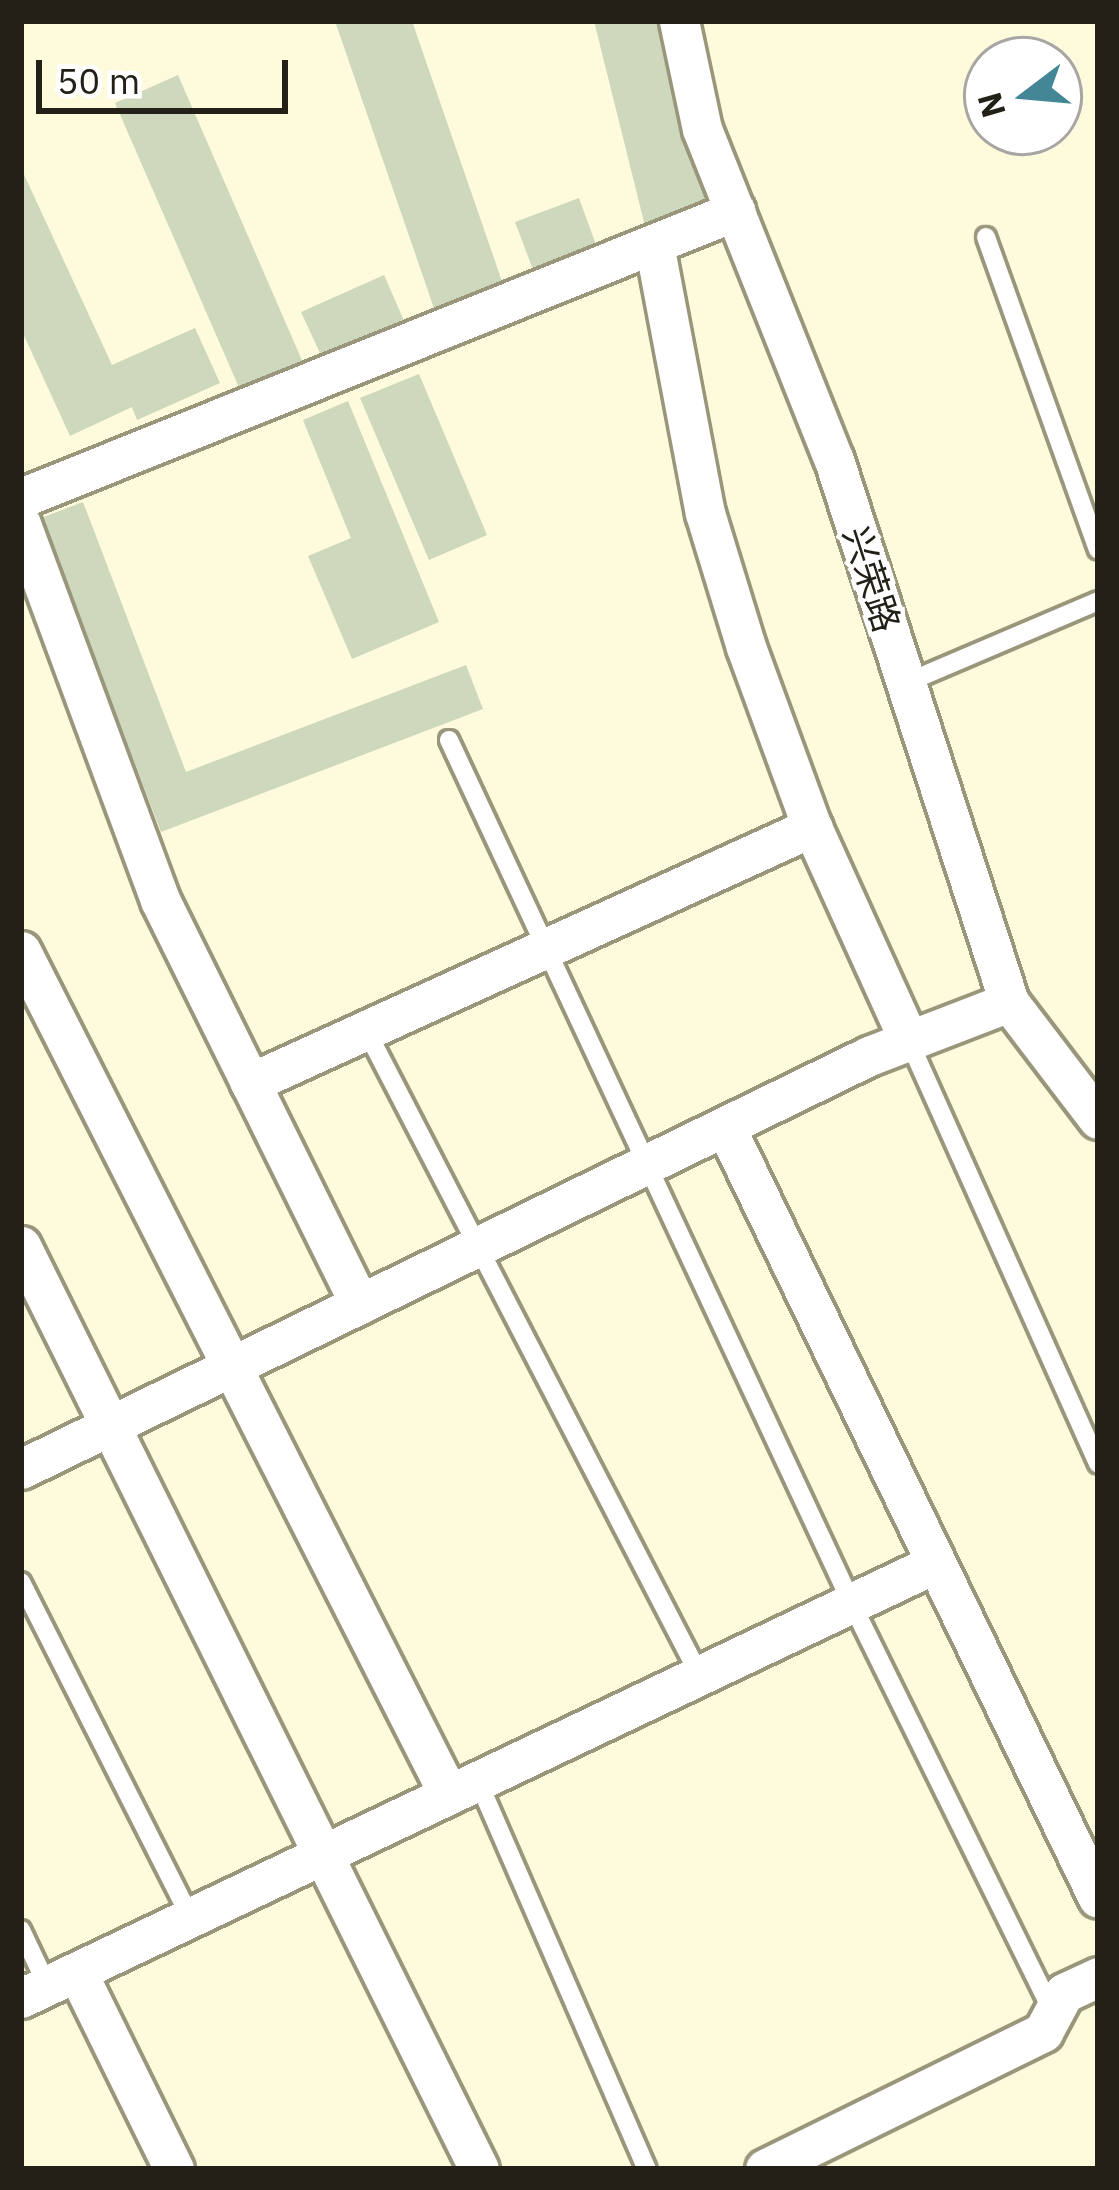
<!DOCTYPE html>
<meta charset="utf-8">
<style>
body{margin:0}
#map{position:relative;width:1119px;height:2190px;overflow:hidden;background:#fefadc;font-family:"IBM Plex Sans","Noto Sans SC",sans-serif}
div>[style]{position:absolute}
[style*='--x']{left:calc(var(--x)*1px);top:calc(var(--y)*1px);width:calc(var(--w)*1px);rotate:calc(var(--a)*1deg)}
.building>*{inset:0;background:#ced8bd}
.roads{filter:drop-shadow(3px 0 #99967b) drop-shadow(-3px 0 #99967b) drop-shadow(0 3px #99967b) drop-shadow(0 -3px #99967b)}
.service>*{height:18px;margin:-9px;padding:0 9px;transform-origin:9px;border-radius:9px;background:#fff}
.minor>*{height:39px;margin:-19.5px;padding:0 19.5px;transform-origin:19.5px;border-radius:19.5px;background:#fff}
span{translate:-50% -50%;white-space:nowrap;text-align:center;line-height:1.15;-webkit-text-stroke:9px #fff;paint-order:stroke}
.street-label{font-size:36px;color:#232117}
.frame{position:absolute;inset:0;border:24px solid #232117;pointer-events:none}
.north{position:absolute;left:963px;top:36px;width:120px;height:120px;box-sizing:border-box;background:#fff;border:3px solid #a7a6a2;border-radius:50%;rotate:254deg;font-size:33px;font-weight:700;line-height:48px;text-align:center;color:#232117}
.north::after{content:'';display:block;margin:auto;width:42px;height:54px;background:#438695;clip-path:polygon(50% 0,100% 100%,50% 72%,0 100%)}
.scale{position:absolute;left:36px;top:60px;width:252px;height:54px;box-sizing:border-box;border:6px solid #232117;border-top:0;padding-left:15px;font-size:36px;line-height:42px;white-space:nowrap;color:#232117;-webkit-text-stroke:9px #fff;paint-order:stroke}
</style>
<div id="map">
<div class="building">
<i style="clip-path:polygon(335px 21px,412px 21px,506px 293px,437px 317px)"></i>
<i style="clip-path:polygon(594px 21px,663px 21px,712px 213px,646px 230px)"></i>
<i style="clip-path:polygon(178px 75px,304px 365px,241px 392px,115px 103px)"></i>
<i style="clip-path:polygon(21px 168px,112px 365px,195px 328px,220px 383px,137px 420px,132px 407px,70px 436px,21px 329px)"></i>
<i style="clip-path:polygon(579px 198px,600px 256px,537px 280px,515px 222px)"></i>
<i style="clip-path:polygon(384px 275px,408px 330px,326px 366px,301px 312px)"></i>
<i style="clip-path:polygon(419px 374px,487px 535px,429px 560px,360px 398px)"></i>
<i style="clip-path:polygon(348px 401px,439px 622px,352px 659px,308px 556px,351px 538px,303px 420px)"></i>
<i style="clip-path:polygon(83px 502px,186px 772px,466px 665px,483px 709px,161px 832px,41px 518px)"></i>
</div>
<div class="roads">
<div class="service">
<i style="--x:986;--y:237;--w:332;--a:70.3"></i>
<i style="--x:906;--y:683;--w:209;--a:-23.1"></i>
<i style="--x:449;--y:740;--w:953;--a:64.99"></i>
<i style="--x:852;--y:1604;--w:456;--a:63.8"></i>
<i style="--x:366;--y:1030;--w:727;--a:62.66"></i>
<i style="--x:909;--y:1041;--w:463;--a:65.9"></i>
<i style="--x:21;--y:1582;--w:377;--a:63.2"></i>
<i style="--x:478;--y:1781;--w:423;--a:66.5"></i>
<i style="--x:21;--y:1930;--w:61;--a:64.7"></i>
</div>
<div class="minor">
<i style="--x:679;--y:21;--w:110;--a:78"></i>
<i style="--x:702;--y:129;--w:356;--a:68.3"></i>
<i style="--x:834;--y:460;--w:570;--a:72.11"></i>
<i style="--x:1009;--y:1002;--w:147;--a:52.7"></i>
<i style="--x:654;--y:244;--w:274;--a:79.3"></i>
<i style="--x:705;--y:513;--w:140;--a:73"></i>
<i style="--x:746;--y:647;--w:192;--a:69.9"></i>
<i style="--x:812;--y:827;--w:235;--a:65.6"></i>
<i style="--x:21;--y:498;--w:770;--a:-21.9"></i>
<i style="--x:21;--y:524;--w:401;--a:69.7"></i>
<i style="--x:160;--y:900;--w:451;--a:63.7"></i>
<i style="--x:21;--y:951;--w:946;--a:63.11"></i>
<i style="--x:250;--y:1083;--w:618;--a:-24.49"></i>
<i style="--x:725;--y:1126;--w:857;--a:64.21"></i>
<i style="--x:21;--y:1246;--w:1030;--a:63.61"></i>
<i style="--x:21;--y:1469;--w:943;--a:-25.97"></i>
<i style="--x:869;--y:1056;--w:150;--a:-21.1"></i>
<i style="--x:77;--y:1972;--w:220;--a:63.8"></i>
<i style="--x:21;--y:1998;--w:1013;--a:-25.43"></i>
<i style="--x:765;--y:2169;--w:310;--a:-26.2"></i>
<i style="--x:1043;--y:2032;--w:44;--a:-61.7"></i>
<i style="--x:1064;--y:1993;--w:38;--a:-25"></i>
</div>
</div>
<div class="street-label">
<span style="left:872px;top:579px;rotate:72deg">兴荣路</span>
</div>
<div class="frame"></div>
<div class="north">N</div>
<div class="scale">50 m</div>
</div>
